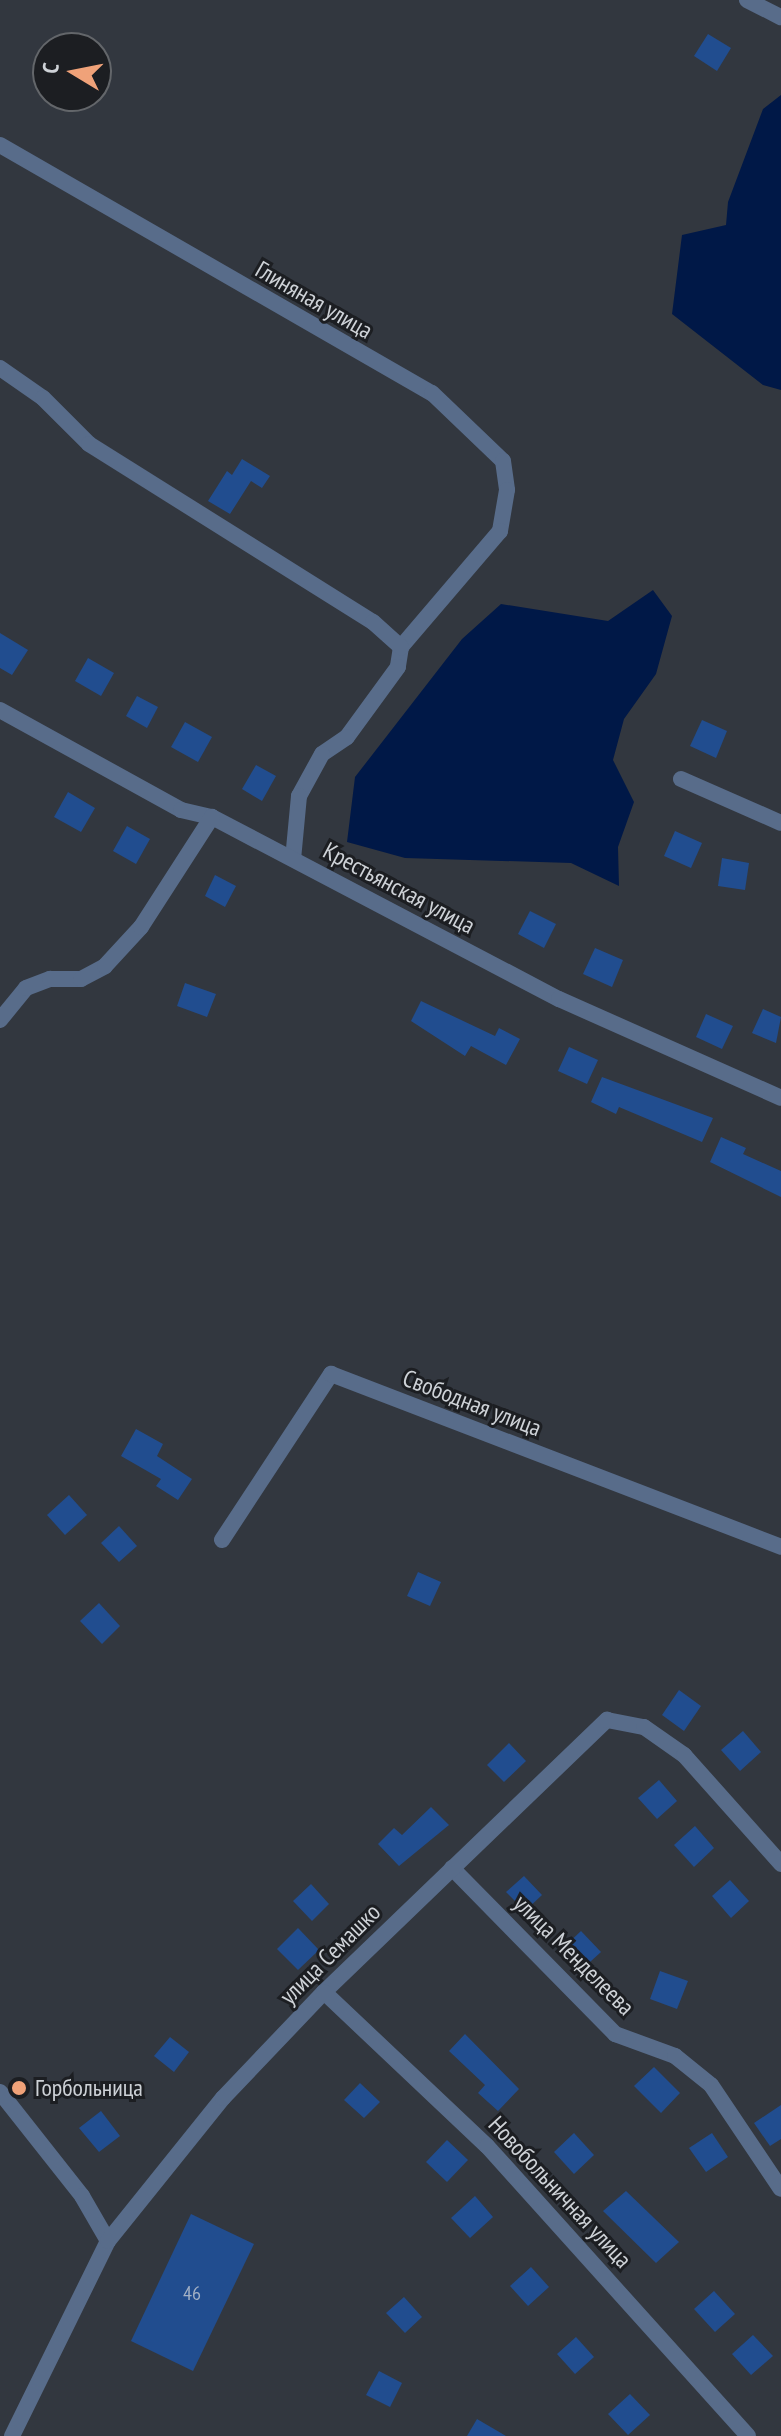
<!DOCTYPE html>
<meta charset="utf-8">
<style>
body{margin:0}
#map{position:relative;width:781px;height:2436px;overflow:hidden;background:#32373f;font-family:"PT Sans Narrow",sans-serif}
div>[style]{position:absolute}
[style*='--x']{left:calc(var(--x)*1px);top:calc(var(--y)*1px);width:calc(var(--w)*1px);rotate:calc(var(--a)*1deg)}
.water>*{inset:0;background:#001847}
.building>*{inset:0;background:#214d8f}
.minor>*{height:16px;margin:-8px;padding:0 8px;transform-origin:8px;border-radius:8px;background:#586c8a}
.tertiary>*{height:16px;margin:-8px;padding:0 8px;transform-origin:8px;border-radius:8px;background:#586c8a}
.dots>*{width:22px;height:22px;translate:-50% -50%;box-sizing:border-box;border:4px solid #1c1e22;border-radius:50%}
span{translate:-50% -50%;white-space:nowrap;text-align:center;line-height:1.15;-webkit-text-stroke:6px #1c1e22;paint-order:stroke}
.number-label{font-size:20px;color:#a3b1c5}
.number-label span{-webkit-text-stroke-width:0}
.street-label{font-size:24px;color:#ced2d7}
.poi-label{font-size:24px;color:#ced2d7}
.left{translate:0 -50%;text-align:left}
.north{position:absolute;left:32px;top:32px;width:80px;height:80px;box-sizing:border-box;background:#1c1e22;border:2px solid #63666a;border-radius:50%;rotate:280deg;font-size:22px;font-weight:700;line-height:32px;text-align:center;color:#ced2d7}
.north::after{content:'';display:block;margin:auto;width:28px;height:36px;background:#f0a279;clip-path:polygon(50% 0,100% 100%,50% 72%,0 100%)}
</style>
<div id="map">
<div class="water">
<i style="clip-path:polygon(781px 95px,781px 390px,763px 385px,672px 314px,682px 235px,726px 225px,728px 202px,763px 109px)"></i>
<i style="clip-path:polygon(653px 590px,672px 616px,656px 674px,624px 719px,613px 760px,634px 802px,618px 847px,619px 886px,571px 863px,405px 858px,347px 842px,355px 777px,462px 639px,501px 604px,608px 621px)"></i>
</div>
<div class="building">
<i style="clip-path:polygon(708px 34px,731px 48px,717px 71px,694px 56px)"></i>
<i style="clip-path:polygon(242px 459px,270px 476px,262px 488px,251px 481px,230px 514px,208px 501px,227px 471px,232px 475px)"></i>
<i style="clip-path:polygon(0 633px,28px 650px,12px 675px,0 668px)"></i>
<i style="clip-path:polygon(88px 658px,114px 673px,101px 696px,75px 681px)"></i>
<i style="clip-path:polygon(137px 696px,158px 707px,147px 728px,126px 716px)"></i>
<i style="clip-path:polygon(702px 720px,727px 731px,716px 758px,690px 746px)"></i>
<i style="clip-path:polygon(185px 722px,212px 737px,198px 762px,171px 747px)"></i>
<i style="clip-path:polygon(256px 765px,276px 776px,262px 801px,242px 789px)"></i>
<i style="clip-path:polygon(68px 792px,95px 808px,81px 832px,54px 817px)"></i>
<i style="clip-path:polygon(127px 826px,150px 839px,136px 864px,113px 851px)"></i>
<i style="clip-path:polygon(675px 831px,702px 843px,691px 868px,664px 856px)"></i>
<i style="clip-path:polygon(722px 858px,749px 863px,745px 890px,718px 886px)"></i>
<i style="clip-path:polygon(215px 875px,236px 886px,225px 907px,205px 896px)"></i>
<i style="clip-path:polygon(530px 911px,556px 924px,544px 948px,518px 934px)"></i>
<i style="clip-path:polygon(595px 948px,623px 960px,612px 987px,583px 974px)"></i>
<i style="clip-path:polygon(185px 983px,216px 994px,207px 1017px,177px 1006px)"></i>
<i style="clip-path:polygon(421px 1001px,495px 1036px,499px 1028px,520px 1039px,506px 1065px,471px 1046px,465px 1056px,411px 1021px)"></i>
<i style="clip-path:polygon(763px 1009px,781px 1017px,776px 1043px,752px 1033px)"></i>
<i style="clip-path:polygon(706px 1014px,733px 1026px,722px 1049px,696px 1037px)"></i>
<i style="clip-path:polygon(569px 1047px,598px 1060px,587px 1084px,558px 1071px)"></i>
<i style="clip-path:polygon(602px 1077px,713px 1118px,702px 1142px,619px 1107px,616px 1114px,591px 1102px)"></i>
<i style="clip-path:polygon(721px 1137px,746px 1148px,743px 1154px,781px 1171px,781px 1197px,710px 1162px)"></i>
<i style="clip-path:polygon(136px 1429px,163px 1444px,157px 1456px,192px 1479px,178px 1500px,156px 1486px,161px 1479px,121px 1456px)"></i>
<i style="clip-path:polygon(69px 1495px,87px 1515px,65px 1535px,47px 1515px)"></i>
<i style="clip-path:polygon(119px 1526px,137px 1546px,119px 1562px,101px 1543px)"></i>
<i style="clip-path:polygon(418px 1572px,441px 1582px,430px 1606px,407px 1596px)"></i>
<i style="clip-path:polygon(99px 1603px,120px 1626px,102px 1644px,80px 1621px)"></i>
<i style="clip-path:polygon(679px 1690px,701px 1706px,684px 1731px,662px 1715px)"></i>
<i style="clip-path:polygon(743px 1731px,761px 1752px,740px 1771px,721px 1750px)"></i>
<i style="clip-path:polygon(509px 1743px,526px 1761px,504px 1782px,487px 1765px)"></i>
<i style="clip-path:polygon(659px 1780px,677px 1801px,657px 1819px,638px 1798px)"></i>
<i style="clip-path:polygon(431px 1807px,449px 1825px,399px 1866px,378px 1844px,394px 1828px,402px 1835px)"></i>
<i style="clip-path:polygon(695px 1826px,714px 1848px,694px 1867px,674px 1845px)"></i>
<i style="clip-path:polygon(524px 1876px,542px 1895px,525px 1911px,506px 1892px)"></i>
<i style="clip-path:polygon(730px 1880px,749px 1901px,731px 1918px,712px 1896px)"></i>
<i style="clip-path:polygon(311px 1884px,329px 1904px,312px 1921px,293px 1901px)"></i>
<i style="clip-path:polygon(298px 1928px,319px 1950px,298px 1970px,277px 1949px)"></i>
<i style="clip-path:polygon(581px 1931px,601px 1952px,580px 1971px,561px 1950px)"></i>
<i style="clip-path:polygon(660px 1971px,688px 1981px,677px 2009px,650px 1999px)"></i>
<i style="clip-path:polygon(465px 2034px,519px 2089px,498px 2111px,478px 2093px,485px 2085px,449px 2051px)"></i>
<i style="clip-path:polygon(170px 2037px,189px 2052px,174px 2072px,154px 2056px)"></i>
<i style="clip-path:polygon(654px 2067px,680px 2093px,661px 2113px,634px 2086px)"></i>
<i style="clip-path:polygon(360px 2083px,380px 2102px,364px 2118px,344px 2100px)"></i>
<i style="clip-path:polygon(781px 2105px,781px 2139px,770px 2146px,754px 2123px)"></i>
<i style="clip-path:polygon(101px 2111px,120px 2136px,99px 2152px,79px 2128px)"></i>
<i style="clip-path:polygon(574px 2133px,594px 2155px,574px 2174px,554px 2152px)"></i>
<i style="clip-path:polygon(712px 2133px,728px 2157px,706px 2172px,689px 2148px)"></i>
<i style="clip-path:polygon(447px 2140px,468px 2160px,447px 2182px,426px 2162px)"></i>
<i style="clip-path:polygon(626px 2191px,679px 2242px,656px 2263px,603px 2211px)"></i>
<i style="clip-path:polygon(475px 2196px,493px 2217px,470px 2238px,451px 2218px)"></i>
<i style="clip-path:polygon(191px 2214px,254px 2244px,193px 2371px,131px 2341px)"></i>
<i style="clip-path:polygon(531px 2267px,549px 2287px,528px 2306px,510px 2286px)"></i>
<i style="clip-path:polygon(714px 2291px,735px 2314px,715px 2332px,694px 2309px)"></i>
<i style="clip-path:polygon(404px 2297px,422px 2317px,405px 2333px,386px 2313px)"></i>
<i style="clip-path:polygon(753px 2335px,773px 2356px,751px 2375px,732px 2354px)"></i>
<i style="clip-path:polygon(576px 2337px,594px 2357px,575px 2374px,557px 2354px)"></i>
<i style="clip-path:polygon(379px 2371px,402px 2383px,390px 2407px,366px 2395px)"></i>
<i style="clip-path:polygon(630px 2394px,650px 2415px,628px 2435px,608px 2414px)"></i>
<i style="clip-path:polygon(477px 2419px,506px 2436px,467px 2436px)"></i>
</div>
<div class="minor">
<i style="--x:747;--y:0;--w:38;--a:27"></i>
<i style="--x:0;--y:145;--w:498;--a:29.9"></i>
<i style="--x:432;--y:393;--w:98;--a:43.8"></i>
<i style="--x:503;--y:461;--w:29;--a:82"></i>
<i style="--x:507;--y:490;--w:42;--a:99.7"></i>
<i style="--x:500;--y:531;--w:153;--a:130.5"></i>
<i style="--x:401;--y:647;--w:20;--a:99"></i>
<i style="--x:398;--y:667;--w:87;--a:126.1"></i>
<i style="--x:347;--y:737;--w:30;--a:146"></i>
<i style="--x:322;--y:754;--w:48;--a:118.7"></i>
<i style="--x:299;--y:796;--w:63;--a:95.4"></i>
<i style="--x:0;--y:368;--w:52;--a:34.9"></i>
<i style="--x:43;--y:398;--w:65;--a:45"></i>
<i style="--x:89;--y:444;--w:335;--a:32.1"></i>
<i style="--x:373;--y:622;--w:38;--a:42"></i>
<i style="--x:0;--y:710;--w:207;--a:28.9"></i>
<i style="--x:181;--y:810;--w:32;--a:13"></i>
<i style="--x:212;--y:817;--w:392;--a:27.7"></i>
<i style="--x:559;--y:999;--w:243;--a:24"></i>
<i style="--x:681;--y:779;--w:109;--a:23.7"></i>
<i style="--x:0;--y:1020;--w:41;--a:-50.9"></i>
<i style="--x:26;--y:988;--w:26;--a:-21"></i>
<i style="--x:50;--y:979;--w:31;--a:0"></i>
<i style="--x:81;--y:979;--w:27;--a:-28"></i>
<i style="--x:105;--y:966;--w:53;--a:-47.3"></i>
<i style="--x:141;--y:927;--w:131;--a:-57.2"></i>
<i style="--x:222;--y:1540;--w:199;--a:-56.7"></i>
<i style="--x:331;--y:1374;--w:482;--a:21"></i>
<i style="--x:452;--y:1868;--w:233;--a:45.5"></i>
<i style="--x:615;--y:2034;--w:64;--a:20.1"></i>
<i style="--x:675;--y:2056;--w:46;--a:38.9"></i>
<i style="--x:711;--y:2085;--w:125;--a:56.1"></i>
<i style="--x:324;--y:1992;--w:393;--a:-43.9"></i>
<i style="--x:607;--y:1720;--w:38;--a:11"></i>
<i style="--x:644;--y:1727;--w:49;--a:35"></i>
<i style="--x:684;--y:1755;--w:146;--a:48.3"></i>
</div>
<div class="tertiary">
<i style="--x:0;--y:2092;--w:132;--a:51.7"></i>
<i style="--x:82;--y:2196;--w:52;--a:60"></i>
<i style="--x:12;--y:2436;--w:217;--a:-63.8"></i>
<i style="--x:108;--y:2241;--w:184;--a:-51.2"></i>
<i style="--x:223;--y:2098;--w:146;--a:-46.4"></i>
<i style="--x:324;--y:1992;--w:224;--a:43.4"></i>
<i style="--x:487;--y:2146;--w:390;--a:48"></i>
</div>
<div class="dots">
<i style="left:19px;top:2088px;background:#f0a279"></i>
</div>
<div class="number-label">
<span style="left:192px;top:2293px">46</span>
</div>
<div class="street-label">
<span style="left:314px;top:300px;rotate:30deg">Глиняная улица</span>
<span style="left:399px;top:888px;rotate:28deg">Крестьянская улица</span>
<span style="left:472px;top:1403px;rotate:21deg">Свободная улица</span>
<span style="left:330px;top:1954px;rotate:-45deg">улица Семашко</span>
<span style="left:574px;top:1955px;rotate:45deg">улица Менделеева</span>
<span style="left:560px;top:2192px;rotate:47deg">Новобольничная улица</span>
</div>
<div class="poi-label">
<span class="left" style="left:35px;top:2088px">Горбольница</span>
</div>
<div class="north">С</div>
</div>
